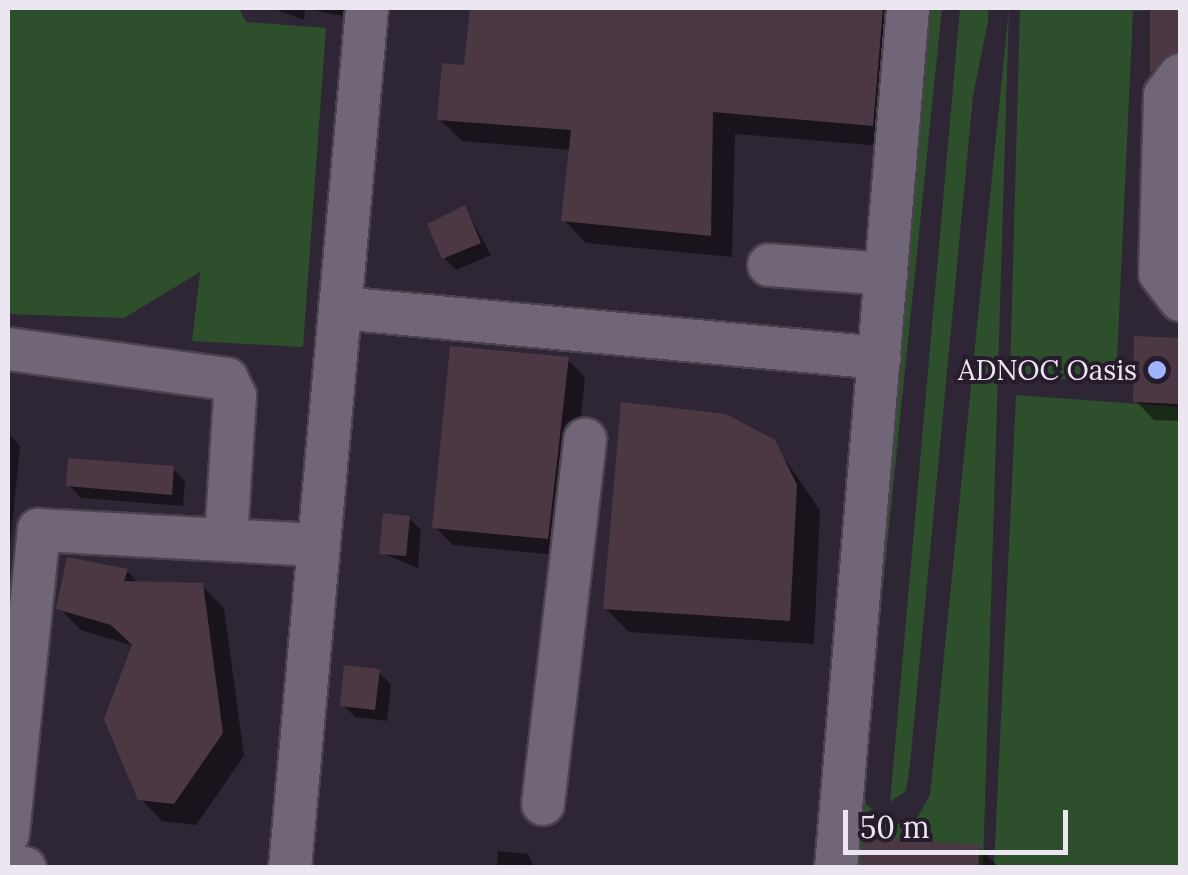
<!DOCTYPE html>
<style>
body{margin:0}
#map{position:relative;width:1188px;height:875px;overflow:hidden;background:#2f2635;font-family:Lora,serif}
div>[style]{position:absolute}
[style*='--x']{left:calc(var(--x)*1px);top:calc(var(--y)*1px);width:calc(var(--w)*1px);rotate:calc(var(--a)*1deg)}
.green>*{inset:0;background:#2d4f2c}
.shadow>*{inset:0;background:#0007}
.building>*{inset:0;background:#4b3842}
.roads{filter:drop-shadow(2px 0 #4a424f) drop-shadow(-2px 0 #4a424f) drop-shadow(0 2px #4a424f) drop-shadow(0 -2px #4a424f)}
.minor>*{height:42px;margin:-21px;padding:0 21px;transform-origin:21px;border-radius:21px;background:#716677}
.dots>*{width:28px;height:28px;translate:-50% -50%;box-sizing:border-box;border:5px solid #261c2b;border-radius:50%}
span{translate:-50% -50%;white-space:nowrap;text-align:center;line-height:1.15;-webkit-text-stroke:8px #261c2b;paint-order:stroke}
.poi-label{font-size:28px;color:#ece6f0}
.right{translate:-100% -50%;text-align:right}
.frame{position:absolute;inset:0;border:10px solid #ece6f0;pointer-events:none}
.scale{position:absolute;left:843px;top:810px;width:225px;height:45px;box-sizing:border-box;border:5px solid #ece6f0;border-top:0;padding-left:12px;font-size:30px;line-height:35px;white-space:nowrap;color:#ece6f0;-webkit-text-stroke:8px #261c2b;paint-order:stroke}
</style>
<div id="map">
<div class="green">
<i style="clip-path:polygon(8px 8px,239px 8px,246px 22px,326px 28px,303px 347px,192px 341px,200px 272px,124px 318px,8px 314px)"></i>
<i style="clip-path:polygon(921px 8px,942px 8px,863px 782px,866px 804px,892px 826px,917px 818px,930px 795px,1009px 8px,983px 867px,844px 868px)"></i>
<i style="clip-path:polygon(960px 8px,988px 8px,988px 21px,973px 96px,910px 764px,906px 791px,890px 802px)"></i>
<i style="clip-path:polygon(1020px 8px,1180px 8px,1133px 11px,1116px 382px,1010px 376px)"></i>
<i style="clip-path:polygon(1016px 395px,1180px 407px,1180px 867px,994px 867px)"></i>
</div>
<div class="shadow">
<i style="clip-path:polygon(271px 8px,345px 8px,344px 16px,305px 9px,304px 20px)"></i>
<i style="clip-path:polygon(472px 8px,907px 8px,895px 147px,735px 134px,732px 257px,586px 243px,564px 220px,571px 150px,462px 141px,439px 119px,466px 68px)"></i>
<i style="clip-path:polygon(1152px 8px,1180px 8px,1180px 51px,1153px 39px)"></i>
<i style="clip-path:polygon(465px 208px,491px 255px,456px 270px,444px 258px)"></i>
<i style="clip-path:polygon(1137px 339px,1180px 340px,1180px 421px,1154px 420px,1136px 401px)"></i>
<i style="clip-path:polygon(567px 359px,585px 377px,566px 556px,453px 545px,435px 527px)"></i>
<i style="clip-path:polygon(8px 433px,20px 446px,8px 569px)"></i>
<i style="clip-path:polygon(773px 442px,820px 510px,814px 644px,629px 632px,605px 608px)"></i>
<i style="clip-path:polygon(172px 468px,185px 481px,183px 506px,81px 498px,69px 485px)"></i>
<i style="clip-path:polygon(409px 518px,421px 530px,418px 568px,382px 553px)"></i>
<i style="clip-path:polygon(127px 571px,139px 584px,202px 586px,224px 608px,244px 756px,196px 825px,162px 821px,140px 798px,134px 646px,81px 630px,59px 608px)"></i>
<i style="clip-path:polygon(378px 672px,391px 684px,387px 721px,355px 717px,343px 705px)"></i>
<i style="clip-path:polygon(979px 847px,999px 868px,863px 868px)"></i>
<i style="clip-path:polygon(498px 851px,528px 854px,534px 868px,497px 868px)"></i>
</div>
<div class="building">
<i style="clip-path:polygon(470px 8px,883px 8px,873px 126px,713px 112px,711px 236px,561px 221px,571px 130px,437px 120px,442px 63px,464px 65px)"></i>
<i style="clip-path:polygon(1150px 8px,1179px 8px,1179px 51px,1150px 73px)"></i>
<i style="clip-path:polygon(465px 205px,481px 243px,442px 259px,427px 224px)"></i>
<i style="clip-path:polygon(1134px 336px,1180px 338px,1180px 404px,1133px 402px)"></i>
<i style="clip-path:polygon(450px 346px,569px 357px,548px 539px,432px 528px)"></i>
<i style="clip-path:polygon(621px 402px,726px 414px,775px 440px,797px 485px,790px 621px,603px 609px)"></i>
<i style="clip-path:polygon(68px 458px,174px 466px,172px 495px,66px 486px)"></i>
<i style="clip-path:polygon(383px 513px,410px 516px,406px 556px,379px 554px)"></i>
<i style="clip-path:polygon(67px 557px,128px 569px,124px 581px,203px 583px,223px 733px,174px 804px,138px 800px,104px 719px,132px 645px,111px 625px,56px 609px)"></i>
<i style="clip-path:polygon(344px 665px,380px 669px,375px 710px,340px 706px)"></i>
<i style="clip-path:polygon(864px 836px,980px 845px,978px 868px,861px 868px)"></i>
</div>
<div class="roads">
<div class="minor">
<i style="--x:1180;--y:75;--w:25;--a:127"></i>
<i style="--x:1165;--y:95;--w:178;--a:91.6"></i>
<i style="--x:1160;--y:273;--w:34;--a:53"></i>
<i style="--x:769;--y:265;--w:118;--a:4.4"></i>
<i style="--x:340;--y:308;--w:542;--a:5.29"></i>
<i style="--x:8;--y:349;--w:221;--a:7.8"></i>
<i style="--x:227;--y:379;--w:19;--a:65"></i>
<i style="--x:235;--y:396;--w:142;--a:93.6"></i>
<i style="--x:543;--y:804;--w:367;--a:-83.4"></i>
<i style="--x:8;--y:834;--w:306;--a:-84.2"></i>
<i style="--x:39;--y:530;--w:280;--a:3.1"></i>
<i style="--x:8;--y:866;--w:17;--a:7"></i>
<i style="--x:290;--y:868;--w:863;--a:-84.88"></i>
<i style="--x:836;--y:868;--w:863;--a:-85.21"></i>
</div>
</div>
<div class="dots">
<i style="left:1157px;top:370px;background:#a0b3fd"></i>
</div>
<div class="poi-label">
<span class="right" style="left:1137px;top:370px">ADNOC Oasis</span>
</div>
<div class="frame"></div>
<div class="scale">50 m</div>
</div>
